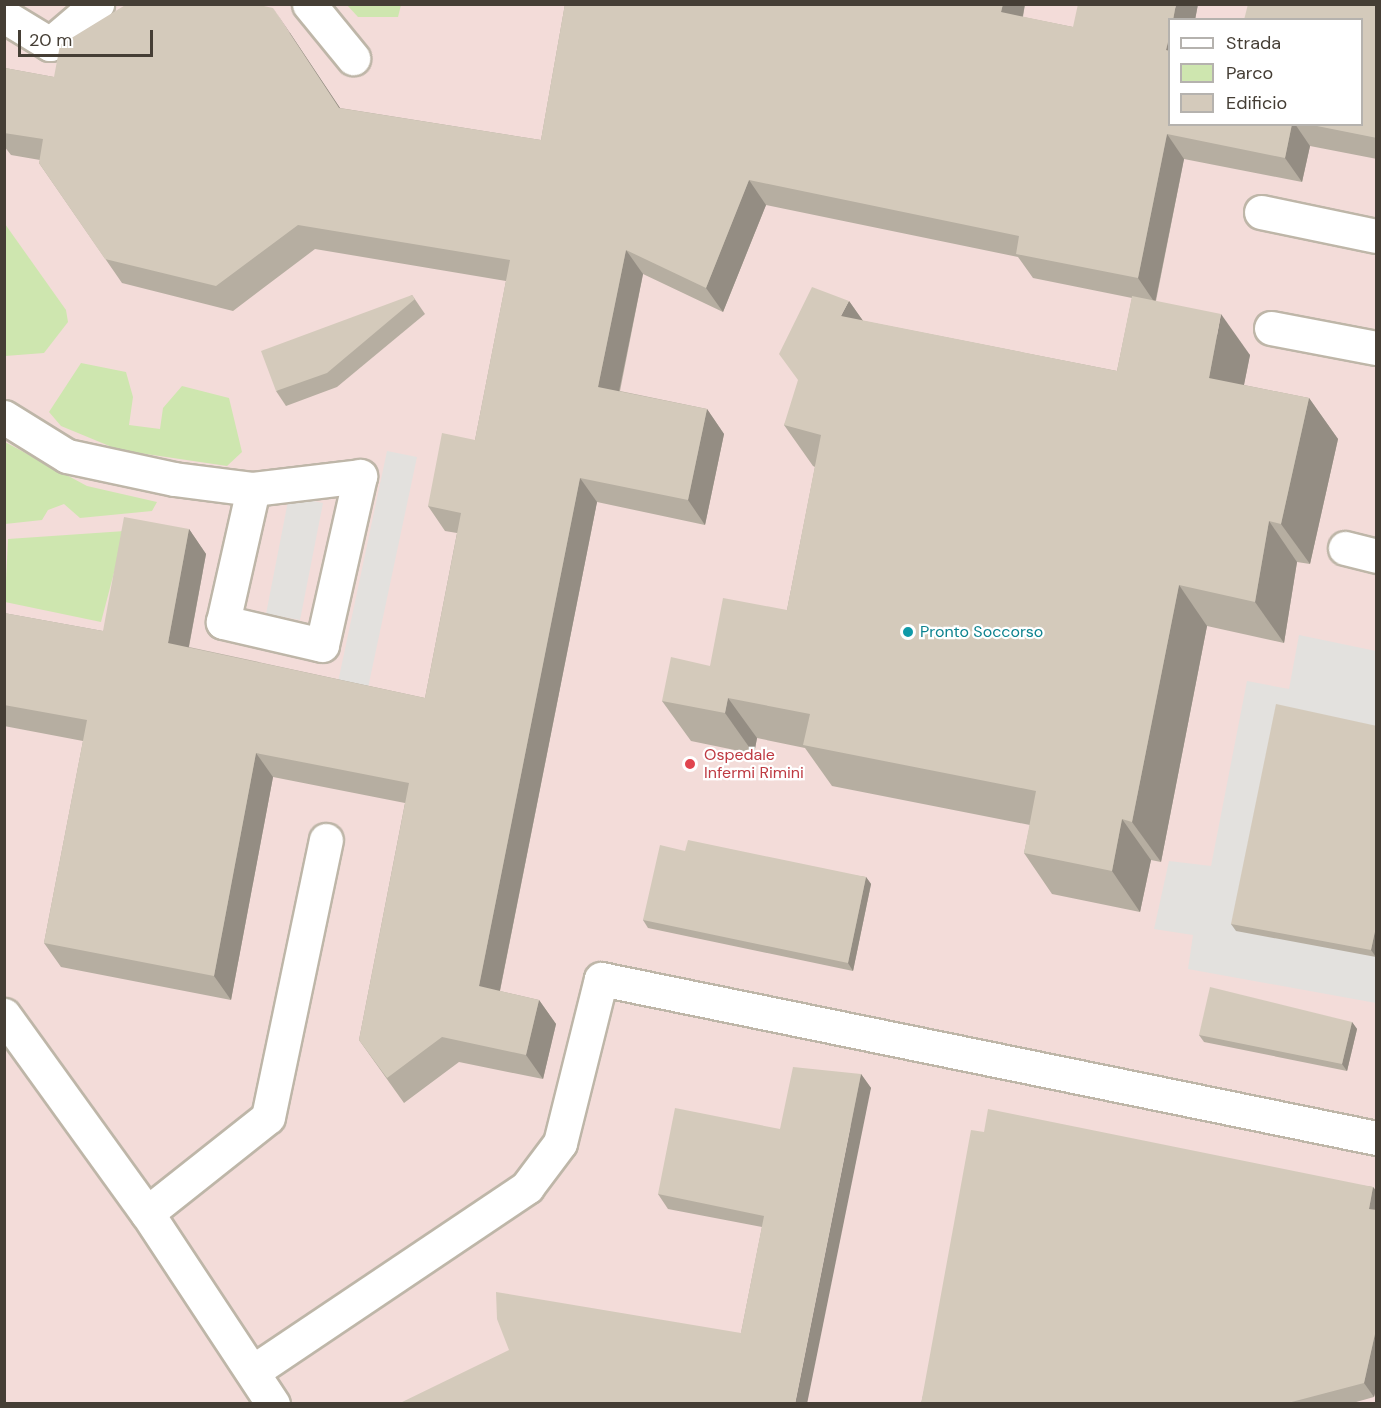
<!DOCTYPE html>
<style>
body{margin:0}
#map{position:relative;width:1381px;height:1408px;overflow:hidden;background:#f2eee5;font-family:"DM Sans",sans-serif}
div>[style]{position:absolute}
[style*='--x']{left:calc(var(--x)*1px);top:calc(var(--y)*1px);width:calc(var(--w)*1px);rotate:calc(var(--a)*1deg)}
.medical>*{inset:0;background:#f3dcd9}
.green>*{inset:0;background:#cee6af}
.parking>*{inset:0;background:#e3e1de}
.roads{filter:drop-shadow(2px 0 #beb6a8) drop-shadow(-2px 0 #beb6a8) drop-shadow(0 2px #beb6a8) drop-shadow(0 -2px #beb6a8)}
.minor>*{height:33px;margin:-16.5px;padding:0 16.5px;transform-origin:16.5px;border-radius:16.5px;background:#fff}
.wall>*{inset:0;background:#b6aea1}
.shaded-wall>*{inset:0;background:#948d83}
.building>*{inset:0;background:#d4cabb}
.dots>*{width:16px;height:16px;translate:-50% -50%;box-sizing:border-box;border:3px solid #fff;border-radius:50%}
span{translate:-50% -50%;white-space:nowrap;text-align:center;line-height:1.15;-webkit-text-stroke:4.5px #fff;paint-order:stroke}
.culture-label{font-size:16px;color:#0d838f}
.left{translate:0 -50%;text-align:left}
.health-label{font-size:16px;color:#be3a42}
.frame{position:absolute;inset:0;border:6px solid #453e35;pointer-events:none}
.legend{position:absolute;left:1168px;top:18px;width:195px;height:108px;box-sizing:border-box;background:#fff;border:2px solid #b5b2ae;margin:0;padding:8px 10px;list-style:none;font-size:18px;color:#453e35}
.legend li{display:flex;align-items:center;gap:12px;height:30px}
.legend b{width:30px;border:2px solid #b5b2ae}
.scale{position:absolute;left:18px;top:30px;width:135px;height:27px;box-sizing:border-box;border:3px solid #453e35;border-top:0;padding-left:8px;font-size:18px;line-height:21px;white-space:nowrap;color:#453e35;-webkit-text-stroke:4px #fff;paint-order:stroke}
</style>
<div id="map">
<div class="medical">
<i style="clip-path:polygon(evenodd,5px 5px,1376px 5px,1376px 1403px,5px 1403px,5px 5px,1170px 20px,1362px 20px,1362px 124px,1170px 124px,1170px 20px)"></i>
</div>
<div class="green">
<i style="clip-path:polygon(347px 5px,401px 5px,398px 17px,358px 17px)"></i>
<i style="clip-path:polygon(5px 224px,66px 310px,68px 322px,44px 353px,5px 356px)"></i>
<i style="clip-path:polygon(81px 363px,126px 372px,133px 397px,129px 425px,160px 429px,163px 408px,182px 386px,229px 398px,242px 452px,227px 466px,119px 450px,61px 426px,49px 412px)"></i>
<i style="clip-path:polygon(5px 442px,87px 486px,157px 502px,152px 511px,80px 518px,64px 504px,48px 510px,42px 520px,5px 524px)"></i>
<i style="clip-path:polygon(125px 531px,101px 622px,5px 602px,8px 539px)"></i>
</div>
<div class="parking">
<i style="clip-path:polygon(387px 451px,417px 457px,365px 702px,338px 682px)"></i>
<i style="clip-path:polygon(289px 496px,323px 503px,300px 620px,266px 614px)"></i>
<i style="clip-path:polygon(1299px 635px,1376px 651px,1376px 1003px,1188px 969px,1193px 935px,1154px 929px,1169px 861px,1211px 866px,1247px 681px,1289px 689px)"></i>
</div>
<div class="roads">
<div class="minor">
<i style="--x:309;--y:4;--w:70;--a:50.8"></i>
<i style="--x:4;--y:16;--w:54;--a:31.3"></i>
<i style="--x:50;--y:44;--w:62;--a:-40.4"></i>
<i style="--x:1261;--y:212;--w:117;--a:11.8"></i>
<i style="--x:1271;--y:328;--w:107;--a:10.8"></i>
<i style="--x:4;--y:417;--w:74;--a:31.8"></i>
<i style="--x:67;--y:456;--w:109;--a:12.1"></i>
<i style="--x:174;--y:479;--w:80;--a:7.2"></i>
<i style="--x:253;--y:489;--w:108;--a:-6.9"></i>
<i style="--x:360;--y:476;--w:173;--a:102.7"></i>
<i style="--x:322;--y:645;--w:102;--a:-166.9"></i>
<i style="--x:223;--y:622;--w:136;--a:-77.3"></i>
<i style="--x:1345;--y:548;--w:32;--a:14"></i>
<i style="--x:4;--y:1015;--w:244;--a:54.2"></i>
<i style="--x:147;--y:1213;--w:229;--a:56.6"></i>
<i style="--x:147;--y:1213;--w:154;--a:-38.4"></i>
<i style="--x:268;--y:1117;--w:283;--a:-78.2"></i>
<i style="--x:255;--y:1370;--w:328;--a:-33.9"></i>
<i style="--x:527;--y:1187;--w:55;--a:-53.1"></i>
<i style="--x:560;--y:1143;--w:169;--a:-76"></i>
<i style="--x:601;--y:979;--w:791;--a:11.59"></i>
</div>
</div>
<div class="wall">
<i style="clip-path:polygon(565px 4px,1025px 4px,1023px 17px,1073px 27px,1198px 4px,1195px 20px,1170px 20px,1170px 124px,1362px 124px,1377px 4px,1377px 159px,1310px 146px,1302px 182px,1184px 159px,1156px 301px,1250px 355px,1244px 385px,1309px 398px,1338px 439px,1310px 564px,1297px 562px,1284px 643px,1207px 626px,1161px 862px,1151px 860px,1140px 912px,1052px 894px,1024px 853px,1030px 825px,832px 786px,805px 748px,757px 738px,754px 754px,691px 741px,662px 701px,787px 610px,815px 467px,813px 466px,784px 425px,849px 301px,863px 321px,1117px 371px,1132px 298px,1033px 278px,1018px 257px,766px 205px,723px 312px,643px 274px,620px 391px,707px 409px,724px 434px,705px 525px,597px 502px,500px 991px,539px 1000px,556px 1024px,543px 1079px,459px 1062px,404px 1103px,359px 1040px,405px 803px,273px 777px,231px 1000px,61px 967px,44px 943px,83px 741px,4px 726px,4px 613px,103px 631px,189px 529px,206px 554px,189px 647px,425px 698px,457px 533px,445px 531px,428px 506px,475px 440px,506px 281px,315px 249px,233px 311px,122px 283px,39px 163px,40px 160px,11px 155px,4px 146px,5px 68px,54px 77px,290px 33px,340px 108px,541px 140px)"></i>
<i style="clip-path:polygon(412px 295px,425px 314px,337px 387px,286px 406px,276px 391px)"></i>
<i style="clip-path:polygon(1377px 726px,1376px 957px,1236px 931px,1231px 924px)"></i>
<i style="clip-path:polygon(685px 851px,866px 877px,871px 884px,853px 971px,648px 928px,643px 920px)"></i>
<i style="clip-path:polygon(1352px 1022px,1357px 1029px,1347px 1071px,1204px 1042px,1199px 1035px)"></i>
<i style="clip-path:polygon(861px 1074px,871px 1088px,741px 1333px,762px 1227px,668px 1209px,658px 1194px,780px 1129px)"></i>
<i style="clip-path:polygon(984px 1132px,1373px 1187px,1377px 1192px,1377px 1385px,1374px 1397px,1349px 1404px,921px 1404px)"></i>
</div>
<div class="shaded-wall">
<i style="clip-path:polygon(1003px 4px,1025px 4px,1019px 36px,1001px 12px)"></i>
<i style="clip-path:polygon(1176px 4px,1198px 4px,1195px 20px,1173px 20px)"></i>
<i style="clip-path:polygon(273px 8px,290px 33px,356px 132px,339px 108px)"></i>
<i style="clip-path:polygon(1170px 34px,1170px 55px,1166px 50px)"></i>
<i style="clip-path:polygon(1292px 124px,1295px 124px,1310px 146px,1302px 182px,1285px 158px)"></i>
<i style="clip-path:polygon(1167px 134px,1184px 159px,1155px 303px,1138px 278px)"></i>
<i style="clip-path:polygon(749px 180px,766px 205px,723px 312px,706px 288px)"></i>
<i style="clip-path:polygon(626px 250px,643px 274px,615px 411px,598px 387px)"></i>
<i style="clip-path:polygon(849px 301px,878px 342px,841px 316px)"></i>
<i style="clip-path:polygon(1221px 314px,1250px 355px,1237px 419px,1209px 378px)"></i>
<i style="clip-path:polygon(1309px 398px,1338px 439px,1310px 564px,1281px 524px)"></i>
<i style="clip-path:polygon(707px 409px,724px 434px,705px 525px,688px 500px)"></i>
<i style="clip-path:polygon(580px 478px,597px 502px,496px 1010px,479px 986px)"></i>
<i style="clip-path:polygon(1269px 521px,1297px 562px,1284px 643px,1255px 602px)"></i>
<i style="clip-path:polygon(189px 529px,206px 554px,185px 667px,168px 643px)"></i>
<i style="clip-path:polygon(1179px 585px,1207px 626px,1161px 862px,1132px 822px)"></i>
<i style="clip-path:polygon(728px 698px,757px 738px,754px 754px,725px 713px)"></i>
<i style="clip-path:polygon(256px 753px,273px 777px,231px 1000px,214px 976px)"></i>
<i style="clip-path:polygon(1122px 819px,1151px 860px,1140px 912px,1112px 871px)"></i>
<i style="clip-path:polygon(866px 877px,871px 884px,853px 971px,848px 963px)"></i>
<i style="clip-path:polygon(1377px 922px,1377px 955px,1376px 957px,1371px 950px)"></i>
<i style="clip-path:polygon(539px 1000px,556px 1024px,543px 1079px,526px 1055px)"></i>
<i style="clip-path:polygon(1352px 1022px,1357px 1029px,1347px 1071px,1342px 1064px)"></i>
<i style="clip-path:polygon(861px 1074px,871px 1088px,807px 1404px,795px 1404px)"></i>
<i style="clip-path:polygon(1373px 1187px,1377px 1192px,1377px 1220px,1369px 1209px)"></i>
<i style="clip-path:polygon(1377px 1325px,1377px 1385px,1374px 1397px,1364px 1383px)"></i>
</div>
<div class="building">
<i style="clip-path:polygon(127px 4px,255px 4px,273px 8px,339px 108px,541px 140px,565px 4px,1003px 4px,1001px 12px,1073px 27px,1078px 4px,1176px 4px,1173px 20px,1170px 20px,1170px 34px,1166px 50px,1170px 51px,1170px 124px,1292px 124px,1285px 158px,1167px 134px,1138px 278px,1016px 254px,1019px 236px,749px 180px,706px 288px,626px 250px,598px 387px,707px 409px,688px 500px,580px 478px,479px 986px,539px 1000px,526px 1055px,442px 1037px,387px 1078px,359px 1040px,409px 783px,256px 753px,214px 976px,44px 943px,87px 720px,4px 705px,4px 613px,103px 631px,124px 517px,189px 529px,168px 643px,425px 698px,461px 513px,428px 506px,438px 454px,442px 433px,475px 440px,510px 260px,298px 225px,216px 286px,105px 259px,39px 163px,43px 139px,4px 133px,4px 69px,5px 68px,54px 77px,60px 45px)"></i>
<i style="clip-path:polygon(1248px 4px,1377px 4px,1377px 138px,1307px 124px,1362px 124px,1362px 20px,1244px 20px)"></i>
<i style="clip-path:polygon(812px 287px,849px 301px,841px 316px,1117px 371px,1132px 296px,1221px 314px,1209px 378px,1309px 398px,1281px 524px,1269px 521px,1255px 602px,1179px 585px,1132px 822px,1122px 819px,1112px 871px,1024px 853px,1036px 791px,803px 745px,810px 714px,728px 698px,725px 713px,662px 701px,671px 657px,710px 666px,723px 598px,787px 610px,821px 435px,784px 425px,798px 380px,779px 354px)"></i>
<i style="clip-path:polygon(412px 295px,415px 299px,327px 373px,276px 391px,261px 351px)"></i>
<i style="clip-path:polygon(1276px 704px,1377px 726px,1377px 922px,1371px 950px,1231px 924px)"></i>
<i style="clip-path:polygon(688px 840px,866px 877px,848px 963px,643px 920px,660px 845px,685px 851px)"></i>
<i style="clip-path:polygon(1210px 987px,1352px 1022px,1342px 1064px,1199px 1035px)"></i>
<i style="clip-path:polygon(793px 1067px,861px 1074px,795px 1404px,398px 1404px,509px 1350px,497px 1319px,496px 1292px,741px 1333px,764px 1216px,658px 1194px,675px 1108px,780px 1129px)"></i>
<i style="clip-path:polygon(988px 1109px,1373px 1187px,1369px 1209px,1377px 1210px,1377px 1325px,1364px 1383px,1284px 1404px,921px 1404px,971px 1130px,984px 1132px)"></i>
</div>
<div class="dots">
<i style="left:908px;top:632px;background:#0f9aa8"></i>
<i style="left:690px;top:764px;background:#e0444e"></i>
</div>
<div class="culture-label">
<span class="left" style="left:920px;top:632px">Pronto Soccorso</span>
</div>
<div class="health-label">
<span class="left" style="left:704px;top:764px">Ospedale<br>Infermi Rimini</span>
</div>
<div class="frame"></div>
<ul class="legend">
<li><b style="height:8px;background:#fff"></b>Strada</li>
<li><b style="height:16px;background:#cee6af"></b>Parco</li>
<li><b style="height:16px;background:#d4cabb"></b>Edificio</li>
</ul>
<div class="scale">20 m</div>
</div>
